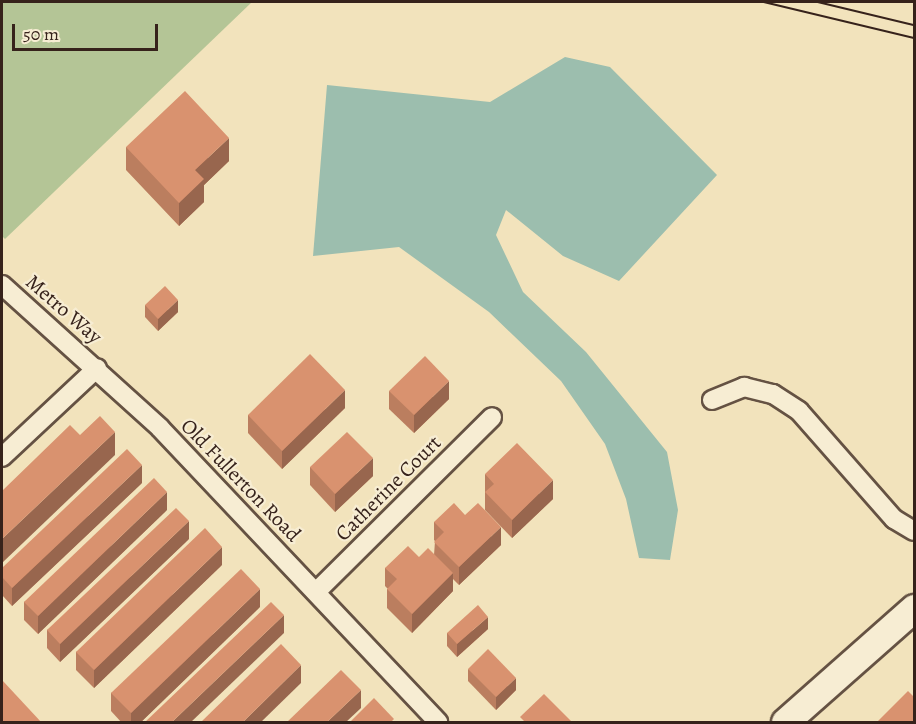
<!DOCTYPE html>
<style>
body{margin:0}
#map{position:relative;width:916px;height:724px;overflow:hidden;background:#f2e3bc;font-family:Alegreya,serif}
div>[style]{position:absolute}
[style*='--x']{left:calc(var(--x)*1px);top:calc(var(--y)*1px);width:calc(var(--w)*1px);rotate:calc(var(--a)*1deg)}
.green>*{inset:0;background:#b4c596}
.water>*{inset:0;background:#9cbeae}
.roads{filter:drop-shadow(2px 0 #655243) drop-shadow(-2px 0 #655243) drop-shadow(0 2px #655243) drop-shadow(0 -2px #655243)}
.street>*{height:18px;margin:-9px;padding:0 9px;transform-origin:9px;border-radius:9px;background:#f7edd3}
.secondary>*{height:27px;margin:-13.5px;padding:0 13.5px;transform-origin:13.5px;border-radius:13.5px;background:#f7edd3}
.tram>*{height:1.5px;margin:-0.75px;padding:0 0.75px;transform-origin:0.75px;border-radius:0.75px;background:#36221b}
.wall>*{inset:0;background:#bb7e5f}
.shaded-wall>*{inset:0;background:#98664e}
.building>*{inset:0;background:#d9926f}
span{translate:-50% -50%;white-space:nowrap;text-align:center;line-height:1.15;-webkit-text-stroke:4.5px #f7edd3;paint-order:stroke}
.street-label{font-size:21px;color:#36221b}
.frame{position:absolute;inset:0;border:3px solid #36221b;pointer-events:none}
.scale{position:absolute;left:12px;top:24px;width:146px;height:27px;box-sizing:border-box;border:3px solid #36221b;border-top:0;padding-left:8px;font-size:18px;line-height:21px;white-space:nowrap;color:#36221b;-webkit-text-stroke:4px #f7edd3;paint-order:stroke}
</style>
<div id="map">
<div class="green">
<i style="clip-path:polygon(2px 2px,252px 2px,5px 239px,2px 236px)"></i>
</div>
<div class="water">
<i style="clip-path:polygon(565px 57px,610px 67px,717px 175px,619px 281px,563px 256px,506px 210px,496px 235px,523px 292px,586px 352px,667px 452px,678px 510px,670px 560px,639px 558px,626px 499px,605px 444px,561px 381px,489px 312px,399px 247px,313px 256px,327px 85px,490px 102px)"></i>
</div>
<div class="roads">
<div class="street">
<i style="--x:2;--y:285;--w:213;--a:42.1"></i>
<i style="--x:160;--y:428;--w:405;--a:46.6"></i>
<i style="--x:712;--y:400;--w:35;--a:-22"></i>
<i style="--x:744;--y:387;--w:30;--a:14"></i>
<i style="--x:773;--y:394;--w:31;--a:33"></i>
<i style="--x:799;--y:411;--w:144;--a:48.7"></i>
<i style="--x:894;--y:519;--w:23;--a:31"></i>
<i style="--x:2;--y:457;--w:130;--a:-43.1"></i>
<i style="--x:316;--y:592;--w:248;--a:-44.8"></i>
</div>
<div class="secondary">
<i style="--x:785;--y:722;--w:172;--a:-41.5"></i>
</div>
</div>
<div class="tram">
<i style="--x:764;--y:2;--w:154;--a:13.5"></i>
<i style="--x:818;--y:2;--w:99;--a:13.5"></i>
</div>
<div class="wall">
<i style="clip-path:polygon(126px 147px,229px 161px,204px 185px,204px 202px,179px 226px,126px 170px)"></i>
<i style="clip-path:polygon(145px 305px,178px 312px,158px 331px,145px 317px)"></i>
<i style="clip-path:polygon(389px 391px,449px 399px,414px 433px,389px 409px)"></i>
<i style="clip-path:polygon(345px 408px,282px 469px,248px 433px,248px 415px)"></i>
<i style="clip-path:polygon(310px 467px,373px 476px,335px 512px,310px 485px)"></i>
<i style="clip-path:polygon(485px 474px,553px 499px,512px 538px,485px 510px)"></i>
<i style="clip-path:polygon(142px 483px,12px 606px,2px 595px,2px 568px)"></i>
<i style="clip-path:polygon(167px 510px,38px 634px,24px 620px,24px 602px)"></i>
<i style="clip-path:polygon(465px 515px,501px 545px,459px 585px,453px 579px,453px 591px,412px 633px,387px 608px,387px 589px,388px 589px,385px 586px,385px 568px,419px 557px,434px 555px,435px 541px,434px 540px,434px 522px)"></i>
<i style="clip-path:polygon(189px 539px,60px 662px,47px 648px,47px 630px)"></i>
<i style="clip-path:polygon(222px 565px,94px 688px,76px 670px,76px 652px)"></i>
<i style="clip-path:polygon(260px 607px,140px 723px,122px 723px,111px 711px,111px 693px)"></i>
<i style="clip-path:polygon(488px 629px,457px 657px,447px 646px,447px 633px)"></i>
<i style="clip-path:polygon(468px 669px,516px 690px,496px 710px,468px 681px)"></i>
</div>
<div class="shaded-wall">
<i style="clip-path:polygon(229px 138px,229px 161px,204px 185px,204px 202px,179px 226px,179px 203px,195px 170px)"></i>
<i style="clip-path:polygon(178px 300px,178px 312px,158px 331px,158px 319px)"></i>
<i style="clip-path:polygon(449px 381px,449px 399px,414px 433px,414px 415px)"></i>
<i style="clip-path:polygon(345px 390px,345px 408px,282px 469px,282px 451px)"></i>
<i style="clip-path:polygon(115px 432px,115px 455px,2px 563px,2px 539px)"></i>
<i style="clip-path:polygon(373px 458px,373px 476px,335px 512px,335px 494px)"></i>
<i style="clip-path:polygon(142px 465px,142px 483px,12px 606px,12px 588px)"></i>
<i style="clip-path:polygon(553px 480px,553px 499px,512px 538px,512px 520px)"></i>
<i style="clip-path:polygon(167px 492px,167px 510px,38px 634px,38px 616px)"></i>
<i style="clip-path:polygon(189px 521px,189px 539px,60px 662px,60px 644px)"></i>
<i style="clip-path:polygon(501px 527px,501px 545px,459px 585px,459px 567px)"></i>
<i style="clip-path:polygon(222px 547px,222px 565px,94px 688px,94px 670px)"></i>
<i style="clip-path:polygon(453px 573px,453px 591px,412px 633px,412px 614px)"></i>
<i style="clip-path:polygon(260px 589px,260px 607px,140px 723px,131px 723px,131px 713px)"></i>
<i style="clip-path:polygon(284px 615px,284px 633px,190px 723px,171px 723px)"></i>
<i style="clip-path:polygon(488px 617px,488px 629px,457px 657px,457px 644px)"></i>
<i style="clip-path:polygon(301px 665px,301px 683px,260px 723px,242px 723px)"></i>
<i style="clip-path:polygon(516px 678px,516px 690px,496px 710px,496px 697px)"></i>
<i style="clip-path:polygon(361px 690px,361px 708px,345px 723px,326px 723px)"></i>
</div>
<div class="building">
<i style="clip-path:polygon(185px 91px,229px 138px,195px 170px,204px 179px,179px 203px,126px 147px)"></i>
<i style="clip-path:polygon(165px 286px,178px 300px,158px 319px,145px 305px)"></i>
<i style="clip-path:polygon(310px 354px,345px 390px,282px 451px,248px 415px)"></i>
<i style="clip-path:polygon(425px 356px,449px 381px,414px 415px,389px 391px)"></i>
<i style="clip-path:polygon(100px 416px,115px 432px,2px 539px,2px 491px,70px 425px,80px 435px)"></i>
<i style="clip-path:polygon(347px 432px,373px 458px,335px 494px,310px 467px)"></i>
<i style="clip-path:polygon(517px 443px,553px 480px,512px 520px,485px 492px,494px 484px,485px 474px)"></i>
<i style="clip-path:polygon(127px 449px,142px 465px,12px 588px,2px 577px,2px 568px)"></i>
<i style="clip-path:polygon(154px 478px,167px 492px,38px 616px,24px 602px)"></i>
<i style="clip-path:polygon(454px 503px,465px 515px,478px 503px,501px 527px,459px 567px,434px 542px,444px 532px,434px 522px)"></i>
<i style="clip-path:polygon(176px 508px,189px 521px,60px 644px,47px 630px)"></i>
<i style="clip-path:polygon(205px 528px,222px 547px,94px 670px,76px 652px)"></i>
<i style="clip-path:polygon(408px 546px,419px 557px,428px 548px,453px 573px,412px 614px,387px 589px,397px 579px,385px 568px)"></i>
<i style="clip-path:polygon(241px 569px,260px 589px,131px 713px,111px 693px)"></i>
<i style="clip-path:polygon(271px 602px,284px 615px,171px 723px,144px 723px)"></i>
<i style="clip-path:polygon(478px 605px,488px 617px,457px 644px,447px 633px)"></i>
<i style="clip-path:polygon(281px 644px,301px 665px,242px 723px,200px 723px)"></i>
<i style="clip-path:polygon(488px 649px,516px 678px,496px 697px,468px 669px)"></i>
<i style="clip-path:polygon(341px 670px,361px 690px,326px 723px,286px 723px)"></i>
<i style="clip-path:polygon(2px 680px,42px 723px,2px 723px)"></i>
<i style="clip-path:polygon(908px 691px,915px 698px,915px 723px,876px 723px)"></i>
<i style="clip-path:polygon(544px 694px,573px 723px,526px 723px,520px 717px)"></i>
<i style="clip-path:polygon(374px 698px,394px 719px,390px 723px,349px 723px)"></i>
</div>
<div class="street-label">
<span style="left:64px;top:309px;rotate:41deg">Metro Way</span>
<span style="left:241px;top:480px;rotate:46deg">Old Fullerton Road</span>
<span style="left:388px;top:488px;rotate:-45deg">Catherine Court</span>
</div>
<div class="frame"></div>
<div class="scale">50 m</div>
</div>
